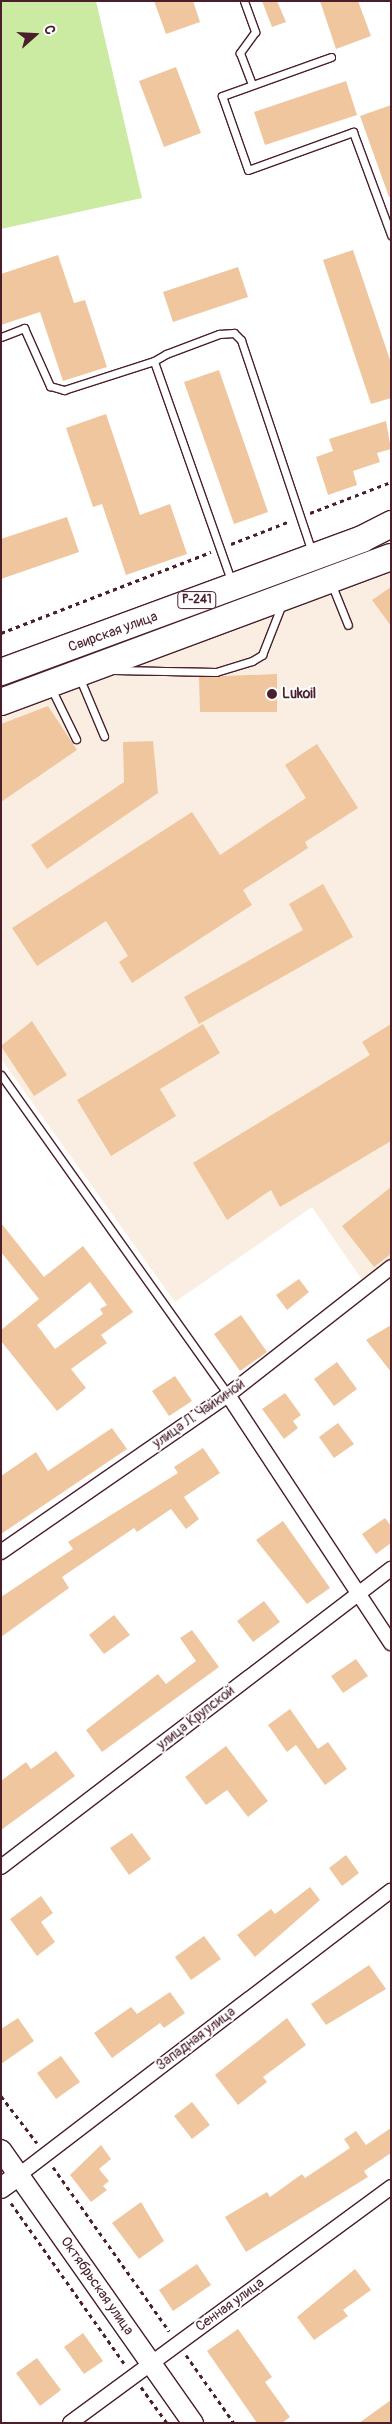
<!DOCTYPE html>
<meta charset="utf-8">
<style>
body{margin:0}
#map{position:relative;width:392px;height:2424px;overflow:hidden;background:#fff;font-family:Pangolin,sans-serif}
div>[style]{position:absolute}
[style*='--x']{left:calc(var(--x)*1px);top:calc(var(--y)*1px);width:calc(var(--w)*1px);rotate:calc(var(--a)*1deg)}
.built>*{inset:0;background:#faeee2}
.green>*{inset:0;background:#cbeaa2}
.building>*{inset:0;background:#f0c69f}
.path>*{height:3px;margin-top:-1.5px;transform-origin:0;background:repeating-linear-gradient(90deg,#4a1f2b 0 4px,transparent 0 8px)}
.roads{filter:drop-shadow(1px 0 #4a1f2b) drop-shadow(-1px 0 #4a1f2b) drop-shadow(0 1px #4a1f2b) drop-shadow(0 -1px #4a1f2b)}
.lane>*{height:7px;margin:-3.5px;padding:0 3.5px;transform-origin:3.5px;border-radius:3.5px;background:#fff}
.street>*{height:14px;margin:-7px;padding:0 7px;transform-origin:7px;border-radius:7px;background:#fff}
.secondary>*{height:20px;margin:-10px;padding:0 10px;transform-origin:10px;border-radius:10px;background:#fff}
.highway>*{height:26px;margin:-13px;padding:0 13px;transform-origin:13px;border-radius:13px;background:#fff}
.dots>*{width:14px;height:14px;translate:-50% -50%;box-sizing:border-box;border:2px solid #fff;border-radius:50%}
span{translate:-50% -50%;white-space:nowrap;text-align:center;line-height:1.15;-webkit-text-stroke:4px #fff;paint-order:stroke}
.shield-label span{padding:1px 4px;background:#fff;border:1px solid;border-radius:4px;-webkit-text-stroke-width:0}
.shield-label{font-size:12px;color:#4a1f2b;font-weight:700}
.street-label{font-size:14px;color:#4a1f2b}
.poi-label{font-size:14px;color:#4a1f2b;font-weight:700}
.left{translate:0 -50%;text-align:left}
.frame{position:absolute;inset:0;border:2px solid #4a1f2b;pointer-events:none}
.north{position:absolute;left:10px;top:10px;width:50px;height:50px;-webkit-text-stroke:4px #fff;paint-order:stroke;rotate:71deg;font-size:14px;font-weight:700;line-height:20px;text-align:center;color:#4a1f2b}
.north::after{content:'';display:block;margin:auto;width:18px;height:22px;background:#4a1f2b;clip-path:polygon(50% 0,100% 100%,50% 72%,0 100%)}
</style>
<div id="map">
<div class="built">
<i style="clip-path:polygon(391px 570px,391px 1272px,369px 1290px,312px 1207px,175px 1302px,1px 1059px,1px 715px)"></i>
</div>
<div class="green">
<i style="clip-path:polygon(1px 1px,96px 1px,142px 198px,1px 229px)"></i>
</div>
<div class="building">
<i style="clip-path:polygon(154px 1px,193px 1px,200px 22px,166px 34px)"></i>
<i style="clip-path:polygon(262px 1px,277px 1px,286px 22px,272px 27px)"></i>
<i style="clip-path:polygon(320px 1px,358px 1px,371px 36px,336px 49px)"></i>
<i style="clip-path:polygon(176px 67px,201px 133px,164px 147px,139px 81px)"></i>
<i style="clip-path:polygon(346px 81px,357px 115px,265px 145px,254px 112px)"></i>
<i style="clip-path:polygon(391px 105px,391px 197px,389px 197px,360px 116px)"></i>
<i style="clip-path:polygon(353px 250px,391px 363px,391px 398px,371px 404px,323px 260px)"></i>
<i style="clip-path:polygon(58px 255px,74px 303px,85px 300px,107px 367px,63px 381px,40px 312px,1px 325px,1px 274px)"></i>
<i style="clip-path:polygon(238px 267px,248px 297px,173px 322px,163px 292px)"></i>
<i style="clip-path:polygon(219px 370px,268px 512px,234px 524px,184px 382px)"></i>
<i style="clip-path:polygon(106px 414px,140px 515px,170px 504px,187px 554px,126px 575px,102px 504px,93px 507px,66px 428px)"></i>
<i style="clip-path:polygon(386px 421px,391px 449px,377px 453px,380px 462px,353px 471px,357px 485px,328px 495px,316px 457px,333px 451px,329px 439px)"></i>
<i style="clip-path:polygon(67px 517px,79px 552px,1px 579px,1px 539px)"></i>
<i style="clip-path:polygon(391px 587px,391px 626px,372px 600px)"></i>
<i style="clip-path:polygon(277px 674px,277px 712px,200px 712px,199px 677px)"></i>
<i style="clip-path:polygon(48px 706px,77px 750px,1px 802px,1px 724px)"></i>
<i style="clip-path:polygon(153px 741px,158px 793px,47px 869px,31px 845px,124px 782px,123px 742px)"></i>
<i style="clip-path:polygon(317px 744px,358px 808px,305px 842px,308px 848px,243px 890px,252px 905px,132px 983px,119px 962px,128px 956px,106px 921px,37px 966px,12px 928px,192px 812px,220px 855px,306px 798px,285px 765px)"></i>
<i style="clip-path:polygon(323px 884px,353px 937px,199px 1024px,184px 997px,303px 930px,289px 904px)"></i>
<i style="clip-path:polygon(32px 1021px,67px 1075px,34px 1096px,1px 1046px)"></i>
<i style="clip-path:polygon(203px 1024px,220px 1053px,160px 1089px,176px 1116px,111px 1156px,77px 1100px)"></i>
<i style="clip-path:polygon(391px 1024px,391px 1141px,280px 1207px,271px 1190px,227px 1220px,193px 1163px,370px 1055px,362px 1042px)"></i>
<i style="clip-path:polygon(391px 1187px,391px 1254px,374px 1267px,342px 1226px)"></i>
<i style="clip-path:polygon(evenodd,1px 1223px,44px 1277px,83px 1246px,133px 1312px,101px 1335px,107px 1343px,71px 1369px,86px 1388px,57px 1411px,1px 1341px,1px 1330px,39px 1299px,1px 1252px,1px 1223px,90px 1282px,107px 1305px,100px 1309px,103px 1314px,55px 1349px,37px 1325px,90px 1282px)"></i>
<i style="clip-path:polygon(299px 1279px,309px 1292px,287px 1310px,276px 1295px)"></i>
<i style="clip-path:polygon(241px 1315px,267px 1352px,240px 1371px,214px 1334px)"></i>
<i style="clip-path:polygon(391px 1325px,391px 1372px,366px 1340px)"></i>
<i style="clip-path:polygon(337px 1362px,357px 1389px,334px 1406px,314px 1379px)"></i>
<i style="clip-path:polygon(175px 1376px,192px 1401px,169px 1416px,152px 1391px)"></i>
<i style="clip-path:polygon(285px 1393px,301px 1415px,293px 1421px,298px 1428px,284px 1439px,262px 1409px)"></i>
<i style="clip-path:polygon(338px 1423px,354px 1444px,334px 1458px,319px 1437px)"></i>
<i style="clip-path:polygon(112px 1428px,127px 1449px,1px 1534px,1px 1476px,36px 1452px,48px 1471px)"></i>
<i style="clip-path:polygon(203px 1448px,220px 1473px,184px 1497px,199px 1519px,186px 1529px,171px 1509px,137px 1532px,134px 1528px,62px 1577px,69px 1588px,1px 1637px,1px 1597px,73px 1549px,68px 1542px,178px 1473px,174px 1467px)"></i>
<i style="clip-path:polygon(385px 1518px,391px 1526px,391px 1543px,376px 1554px,362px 1534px)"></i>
<i style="clip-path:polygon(283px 1521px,330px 1588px,307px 1604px,256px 1540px)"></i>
<i style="clip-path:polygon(264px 1601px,280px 1622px,253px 1642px,237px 1621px)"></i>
<i style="clip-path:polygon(114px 1615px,130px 1635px,104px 1654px,89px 1635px)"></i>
<i style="clip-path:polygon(192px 1630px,219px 1667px,102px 1752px,86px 1730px,158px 1674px,166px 1684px,196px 1661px,180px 1638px)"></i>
<i style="clip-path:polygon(356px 1659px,368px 1676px,343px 1693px,331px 1676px)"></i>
<i style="clip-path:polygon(290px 1709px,318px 1749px,328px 1742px,347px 1769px,325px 1785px,296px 1745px,287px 1752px,268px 1725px)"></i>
<i style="clip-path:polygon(226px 1746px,268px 1801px,248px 1817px,227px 1790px,206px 1805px,185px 1777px)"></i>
<i style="clip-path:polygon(56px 1751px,75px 1776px,1px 1830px,1px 1781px,26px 1762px,31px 1769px)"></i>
<i style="clip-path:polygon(132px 1833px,151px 1859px,129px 1875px,110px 1848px)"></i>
<i style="clip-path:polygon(346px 1855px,359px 1873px,342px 1886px,329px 1868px)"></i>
<i style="clip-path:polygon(310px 1887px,320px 1900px,255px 1957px,237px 1935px,271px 1909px,275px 1914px)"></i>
<i style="clip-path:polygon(41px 1896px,53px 1913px,41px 1922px,55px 1942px,37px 1956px,10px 1919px)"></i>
<i style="clip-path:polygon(204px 1936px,221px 1959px,191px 1980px,175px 1957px)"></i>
<i style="clip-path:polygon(369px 1965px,386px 1989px,326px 2025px,311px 2004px)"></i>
<i style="clip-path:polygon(170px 1992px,185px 2013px,164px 2028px,160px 2023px,112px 2058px,94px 2033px,131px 2007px,137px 2014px)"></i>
<i style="clip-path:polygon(18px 2018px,34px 2041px,1px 2064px,1px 2029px)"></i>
<i style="clip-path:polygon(287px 2018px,306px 2045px,263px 2077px,267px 2082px,238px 2105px,215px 2075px)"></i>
<i style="clip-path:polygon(61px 2056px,80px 2082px,56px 2099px,37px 2073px)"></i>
<i style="clip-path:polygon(192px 2102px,210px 2125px,192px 2139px,174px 2116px)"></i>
<i style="clip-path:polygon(391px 2128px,391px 2153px,364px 2171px,368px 2177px,246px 2252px,225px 2217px,267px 2192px,270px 2197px,302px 2174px,305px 2178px,350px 2148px,344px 2139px,356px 2131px,366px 2145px)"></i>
<i style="clip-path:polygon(101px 2145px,111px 2159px,99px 2169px,109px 2181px,103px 2186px,107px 2190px,91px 2202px,70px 2175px)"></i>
<i style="clip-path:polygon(141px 2202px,164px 2241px,139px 2259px,112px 2223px)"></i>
<i style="clip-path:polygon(197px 2264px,211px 2285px,173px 2311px,159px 2290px)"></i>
<i style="clip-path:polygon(355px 2269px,371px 2290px,343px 2310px,348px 2316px,314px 2340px,297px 2317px)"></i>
<i style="clip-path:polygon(238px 2329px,272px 2377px,265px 2382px,290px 2417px,282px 2423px,257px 2423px,207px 2351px)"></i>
<i style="clip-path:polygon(83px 2333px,103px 2361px,84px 2374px,64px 2347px)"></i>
<i style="clip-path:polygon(37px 2358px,61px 2390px,40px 2406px,16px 2373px)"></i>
<i style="clip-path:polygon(391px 2400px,391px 2423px,359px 2423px)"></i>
</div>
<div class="path">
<i style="--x:310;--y:513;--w:87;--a:-20.9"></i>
<i style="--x:231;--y:544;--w:63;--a:-21.3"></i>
<i style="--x:1;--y:633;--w:225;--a:-21.1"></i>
<i style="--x:1;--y:2096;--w:59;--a:52.5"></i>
<i style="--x:53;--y:2167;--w:201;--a:54.7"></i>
<i style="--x:11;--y:2203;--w:199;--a:54.8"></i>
<i style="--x:186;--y:2355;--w:83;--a:54.8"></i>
<i style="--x:141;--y:2387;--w:44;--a:54.2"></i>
</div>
<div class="roads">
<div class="lane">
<i style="--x:244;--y:1;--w:33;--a:70"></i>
<i style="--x:255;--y:32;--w:26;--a:126"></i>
<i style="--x:240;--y:53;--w:34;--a:69"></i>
<i style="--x:331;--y:57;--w:116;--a:160.3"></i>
<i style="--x:222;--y:96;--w:78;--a:70.6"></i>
<i style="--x:248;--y:170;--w:112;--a:-19.9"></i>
<i style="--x:353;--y:132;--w:110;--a:69.7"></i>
<i style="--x:1;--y:337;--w:25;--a:-21"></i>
<i style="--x:24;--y:328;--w:64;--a:65.9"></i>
<i style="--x:50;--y:386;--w:15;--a:16"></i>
<i style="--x:64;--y:390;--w:95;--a:-17.9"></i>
<i style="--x:232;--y:583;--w:235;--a:-109.4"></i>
<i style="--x:154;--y:361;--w:14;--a:-30"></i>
<i style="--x:166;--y:354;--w:57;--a:-20.7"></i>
<i style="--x:219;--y:334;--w:15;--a:-4"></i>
<i style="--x:234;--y:333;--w:10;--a:45"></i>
<i style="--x:241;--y:340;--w:224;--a:71.5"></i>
<i style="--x:331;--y:583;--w:45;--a:68"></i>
<i style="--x:114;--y:670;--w:102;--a:1.1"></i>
<i style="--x:216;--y:672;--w:38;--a:-17"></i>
<i style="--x:252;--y:661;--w:12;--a:-31"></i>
<i style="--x:262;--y:655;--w:55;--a:-68.6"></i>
<i style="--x:80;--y:679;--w:62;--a:67.2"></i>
<i style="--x:51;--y:688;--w:57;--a:63.9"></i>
<i style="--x:1;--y:1075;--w:392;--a:54.6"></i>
</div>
<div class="street">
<i style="--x:228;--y:1395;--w:297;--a:56.7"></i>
<i style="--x:1;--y:1552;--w:276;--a:-34.7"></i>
<i style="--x:228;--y:1395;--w:207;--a:-38.1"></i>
<i style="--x:1;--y:1867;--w:491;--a:-37.4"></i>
<i style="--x:19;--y:2175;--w:468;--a:-37.4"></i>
<i style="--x:70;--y:2423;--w:398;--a:-36.3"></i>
</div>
<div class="secondary">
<i style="--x:1;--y:2150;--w:334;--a:54.9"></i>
<i style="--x:1;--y:2188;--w:22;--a:-36"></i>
</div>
<div class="highway">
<i style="--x:1;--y:672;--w:385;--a:-20.2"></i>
<i style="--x:362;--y:539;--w:33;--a:-27"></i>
<i style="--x:1;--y:702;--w:416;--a:-20.4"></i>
</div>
</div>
<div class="dots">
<i style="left:272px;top:694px;background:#4a1f2b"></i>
</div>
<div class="shield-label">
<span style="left:197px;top:600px">Р-241</span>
</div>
<div class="street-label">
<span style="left:113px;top:632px;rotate:-20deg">Свирская улица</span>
<span style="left:199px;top:1414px;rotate:-35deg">улица Л. Чайкиной</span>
<span style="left:196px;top:1718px;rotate:-38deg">улица Крупской</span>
<span style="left:196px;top:2039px;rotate:-37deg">Западная улица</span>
<span style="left:97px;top:2286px;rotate:55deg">Октябрьская улица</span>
<span style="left:230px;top:2305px;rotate:-36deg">Сенная улица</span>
</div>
<div class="poi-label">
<span class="left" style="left:282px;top:694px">Lukoil</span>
</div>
<div class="frame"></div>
<div class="north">С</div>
</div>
